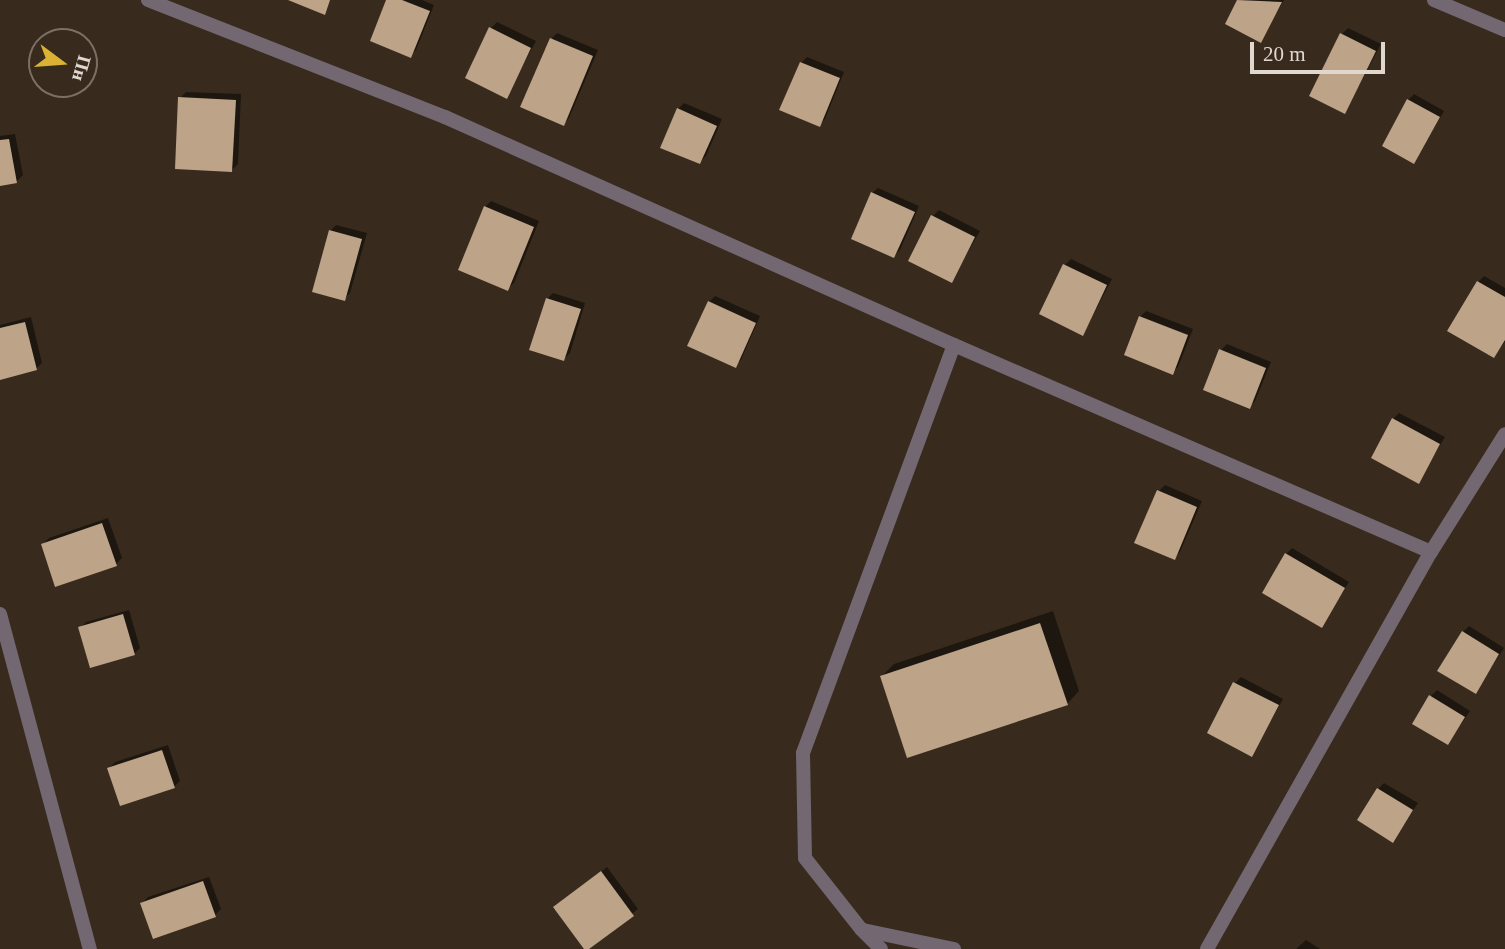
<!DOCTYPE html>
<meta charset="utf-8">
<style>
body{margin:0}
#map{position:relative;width:1505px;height:949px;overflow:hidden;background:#382b1d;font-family:Georgia,serif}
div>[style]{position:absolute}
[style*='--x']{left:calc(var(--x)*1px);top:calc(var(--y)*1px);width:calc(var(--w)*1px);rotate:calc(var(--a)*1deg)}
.shadow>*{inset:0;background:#0007}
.building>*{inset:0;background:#bda388}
.minor>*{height:14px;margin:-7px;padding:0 7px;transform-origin:7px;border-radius:7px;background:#736772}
span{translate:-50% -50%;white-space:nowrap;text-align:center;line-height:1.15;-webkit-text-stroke:7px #382b1d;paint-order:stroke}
.north{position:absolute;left:28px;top:28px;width:70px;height:70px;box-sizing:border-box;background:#382b1d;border:2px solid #7b7064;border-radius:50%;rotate:106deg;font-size:19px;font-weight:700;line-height:28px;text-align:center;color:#e0d7cf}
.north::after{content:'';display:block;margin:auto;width:24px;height:32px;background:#dbb233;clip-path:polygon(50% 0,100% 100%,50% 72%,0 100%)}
.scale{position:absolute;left:1250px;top:42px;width:135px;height:32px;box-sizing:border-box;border:4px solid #e0d7cf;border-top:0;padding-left:9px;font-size:21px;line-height:24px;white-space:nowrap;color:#e0d7cf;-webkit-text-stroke:5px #382b1d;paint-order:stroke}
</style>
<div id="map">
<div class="shadow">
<i style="clip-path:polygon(388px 0,422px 0,434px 5px,416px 50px,410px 55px)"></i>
<i style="clip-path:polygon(1239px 0,1284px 0,1260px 41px,1227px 24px)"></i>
<i style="clip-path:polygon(497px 22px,536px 41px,506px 96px,491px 28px)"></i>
<i style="clip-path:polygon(1348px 28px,1381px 44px,1345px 112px,1342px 34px)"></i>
<i style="clip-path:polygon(557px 33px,598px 50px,569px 118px,564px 124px,551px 39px)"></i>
<i style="clip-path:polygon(807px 57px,844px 72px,825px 119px,819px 125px,801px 63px)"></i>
<i style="clip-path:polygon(186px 92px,241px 94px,238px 164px,232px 170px,180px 98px)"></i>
<i style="clip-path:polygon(1414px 94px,1444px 111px,1414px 162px,1408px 100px)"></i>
<i style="clip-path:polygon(684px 103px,722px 119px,706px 156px,700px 162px,678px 109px)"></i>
<i style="clip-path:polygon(15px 134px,23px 175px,17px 181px,0 184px,0 136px)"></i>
<i style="clip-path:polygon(878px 188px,919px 206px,900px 250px,894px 256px,872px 193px)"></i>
<i style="clip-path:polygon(491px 201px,539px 221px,514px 283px,508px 288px,485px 207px)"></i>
<i style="clip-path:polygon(939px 210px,980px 231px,951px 281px,933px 216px)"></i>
<i style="clip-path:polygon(336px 225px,367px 233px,350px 293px,344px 299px,330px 231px)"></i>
<i style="clip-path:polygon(1071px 259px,1112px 279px,1083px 334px,1065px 265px)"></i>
<i style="clip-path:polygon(1484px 276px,1505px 288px,1505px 342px,1494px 356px,1478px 282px)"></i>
<i style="clip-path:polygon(553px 293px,585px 303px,570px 353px,564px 359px,547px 299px)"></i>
<i style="clip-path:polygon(715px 296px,760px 316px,741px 360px,735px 366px,709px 302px)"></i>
<i style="clip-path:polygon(1146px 311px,1193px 329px,1178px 367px,1172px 373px,1140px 317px)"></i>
<i style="clip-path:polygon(31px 317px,42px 363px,36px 369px,0 378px,0 325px)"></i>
<i style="clip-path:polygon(1227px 344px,1271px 362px,1255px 401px,1249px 407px,1221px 350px)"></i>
<i style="clip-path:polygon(1399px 413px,1445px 437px,1418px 482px,1393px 419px)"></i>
<i style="clip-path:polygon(1165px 485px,1202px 501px,1180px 552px,1174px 558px,1159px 491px)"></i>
<i style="clip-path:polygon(108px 518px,122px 558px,116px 564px,43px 544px,49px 538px)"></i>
<i style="clip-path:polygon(1292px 548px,1349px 582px,1321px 626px,1286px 554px)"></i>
<i style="clip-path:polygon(129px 610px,140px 648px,134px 654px,80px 628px,86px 622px)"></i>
<i style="clip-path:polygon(1053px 611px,1079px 691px,1067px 704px,882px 676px,894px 664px)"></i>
<i style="clip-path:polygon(1469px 626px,1504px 648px,1475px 692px,1463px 632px)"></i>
<i style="clip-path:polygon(1241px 677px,1283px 699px,1252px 754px,1235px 683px)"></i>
<i style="clip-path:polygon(1437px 690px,1470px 711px,1448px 743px,1431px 696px)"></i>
<i style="clip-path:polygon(168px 745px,180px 781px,174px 787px,109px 768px,115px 762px)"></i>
<i style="clip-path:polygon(1384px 783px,1418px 803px,1393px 841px,1378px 789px)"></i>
<i style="clip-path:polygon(607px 867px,638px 909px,586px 949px,555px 907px)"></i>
<i style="clip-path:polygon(209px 877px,221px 909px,215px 915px,142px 903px,148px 897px)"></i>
<i style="clip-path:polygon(1306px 940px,1320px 949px,1296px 949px)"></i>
</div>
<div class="building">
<i style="clip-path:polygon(288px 0,330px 0,325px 15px)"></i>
<i style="clip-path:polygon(386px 0,402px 0,430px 11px,411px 58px,370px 41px)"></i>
<i style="clip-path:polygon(1237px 0,1282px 2px,1261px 43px,1225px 24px)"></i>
<i style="clip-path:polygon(489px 27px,531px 48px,507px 99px,465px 78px)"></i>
<i style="clip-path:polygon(1340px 33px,1376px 51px,1345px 114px,1309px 96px)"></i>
<i style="clip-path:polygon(550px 38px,593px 56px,564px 126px,520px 107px)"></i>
<i style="clip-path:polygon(800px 62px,840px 78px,820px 127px,779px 110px)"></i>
<i style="clip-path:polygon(178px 97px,236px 100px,232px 172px,175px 169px)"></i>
<i style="clip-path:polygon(1407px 99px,1440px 117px,1414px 164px,1382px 146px)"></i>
<i style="clip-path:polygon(677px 108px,717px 126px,700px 164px,660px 148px)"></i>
<i style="clip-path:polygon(9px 139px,17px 183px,0 186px,0 140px)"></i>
<i style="clip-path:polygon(871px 192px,915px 212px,894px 258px,851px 239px)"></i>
<i style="clip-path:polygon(484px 206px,534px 227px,508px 291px,458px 270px)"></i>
<i style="clip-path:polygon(931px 215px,975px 237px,952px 283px,908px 261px)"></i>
<i style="clip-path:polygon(329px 230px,362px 239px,345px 301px,312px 292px)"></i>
<i style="clip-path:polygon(1063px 264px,1107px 285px,1083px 336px,1039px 314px)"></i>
<i style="clip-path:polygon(1477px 281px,1505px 297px,1505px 340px,1494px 358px,1447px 331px)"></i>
<i style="clip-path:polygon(546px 298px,581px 309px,564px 361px,529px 350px)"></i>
<i style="clip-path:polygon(708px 301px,756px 323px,736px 368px,687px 346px)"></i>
<i style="clip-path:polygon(1139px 316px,1188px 335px,1173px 375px,1124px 355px)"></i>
<i style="clip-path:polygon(25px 322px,37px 370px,0 380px,0 328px)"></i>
<i style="clip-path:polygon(1219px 349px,1266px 368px,1250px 409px,1203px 390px)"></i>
<i style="clip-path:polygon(1392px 418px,1440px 444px,1419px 484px,1371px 458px)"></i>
<i style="clip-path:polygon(1157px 490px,1197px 507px,1175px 560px,1134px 543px)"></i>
<i style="clip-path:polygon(102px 523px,117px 566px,55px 587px,41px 544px)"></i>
<i style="clip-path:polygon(1285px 553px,1345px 588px,1322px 628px,1262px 593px)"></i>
<i style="clip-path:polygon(123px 614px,135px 655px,90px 668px,78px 627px)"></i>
<i style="clip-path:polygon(1040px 623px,1068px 705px,907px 758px,880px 676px)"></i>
<i style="clip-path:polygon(1462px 631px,1499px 654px,1476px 694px,1437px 671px)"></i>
<i style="clip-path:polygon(1233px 682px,1279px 705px,1252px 757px,1207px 733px)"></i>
<i style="clip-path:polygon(1429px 695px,1465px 717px,1448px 745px,1412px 724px)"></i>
<i style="clip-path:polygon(162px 750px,175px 788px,120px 806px,107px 768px)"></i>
<i style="clip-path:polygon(1377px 788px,1413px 810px,1393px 843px,1357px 820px)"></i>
<i style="clip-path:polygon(601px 871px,634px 916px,589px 949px,584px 949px,553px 907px)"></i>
<i style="clip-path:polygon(203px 881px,216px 917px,153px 939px,140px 903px)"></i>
</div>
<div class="minor">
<i style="--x:148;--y:0;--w:319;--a:21.5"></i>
<i style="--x:445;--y:117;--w:558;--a:24.13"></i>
<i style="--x:954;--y:345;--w:520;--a:23.46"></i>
<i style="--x:1434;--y:0;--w:77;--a:22.9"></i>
<i style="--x:0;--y:614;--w:347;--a:75"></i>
<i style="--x:863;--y:930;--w:93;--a:11.8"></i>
<i style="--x:881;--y:949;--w:28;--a:-135"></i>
<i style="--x:861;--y:929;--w:90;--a:-128.3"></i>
<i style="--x:805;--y:858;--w:105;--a:-91.1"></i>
<i style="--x:803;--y:753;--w:435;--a:-69.7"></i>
<i style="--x:1207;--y:949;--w:456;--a:-60.6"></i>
<i style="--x:1431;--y:552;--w:139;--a:-57.9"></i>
</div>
<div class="north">Пн</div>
<div class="scale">20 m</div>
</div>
